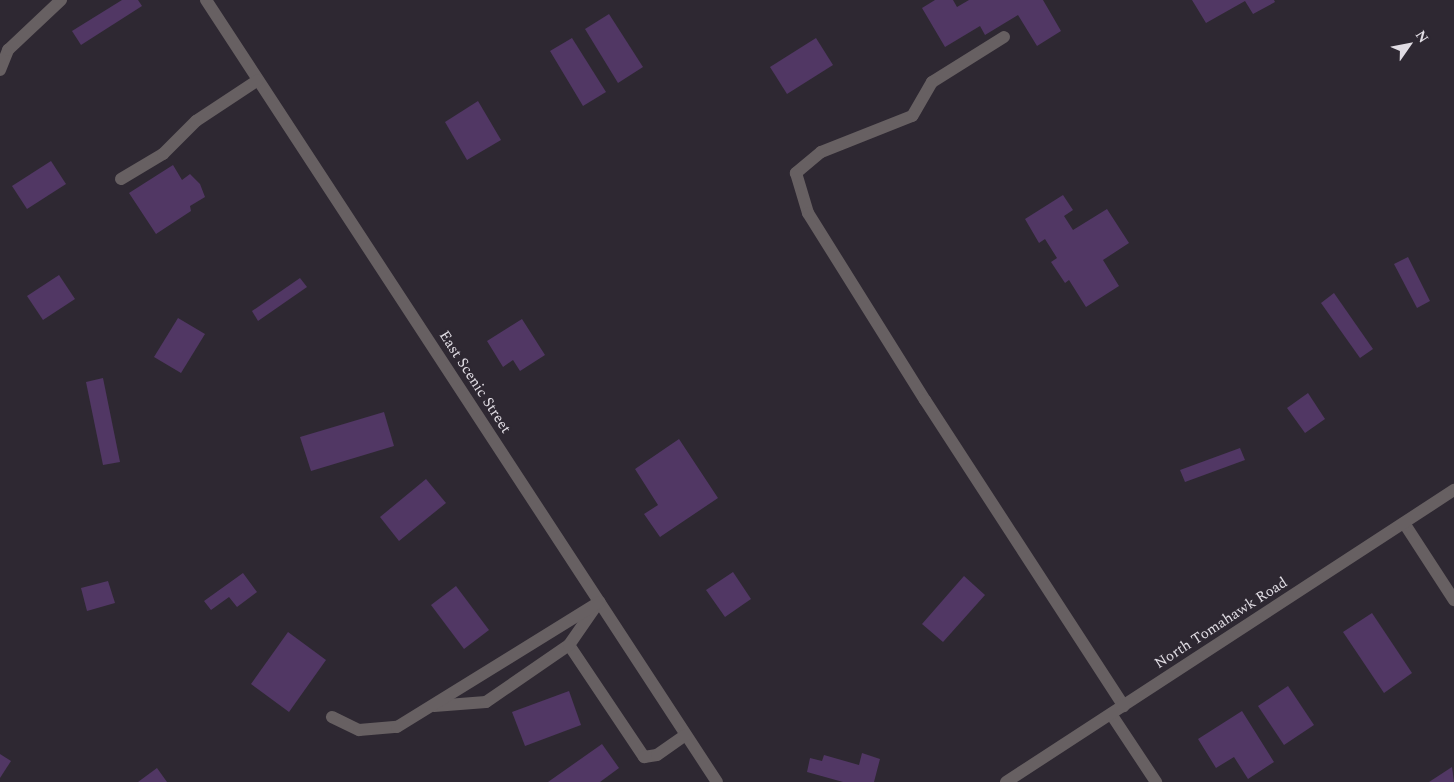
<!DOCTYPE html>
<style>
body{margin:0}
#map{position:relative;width:1454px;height:782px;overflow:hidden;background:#2e2832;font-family:Spectral,serif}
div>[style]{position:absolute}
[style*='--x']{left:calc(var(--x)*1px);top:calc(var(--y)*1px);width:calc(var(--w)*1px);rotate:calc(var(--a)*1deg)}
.building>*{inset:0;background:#513764}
.minor>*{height:12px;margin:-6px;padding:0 6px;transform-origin:6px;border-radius:6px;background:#676062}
span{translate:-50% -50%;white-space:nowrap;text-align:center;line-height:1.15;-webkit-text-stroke:4px #2e2832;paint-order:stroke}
.street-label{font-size:15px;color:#e1dde4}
.north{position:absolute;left:1384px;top:20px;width:50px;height:50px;-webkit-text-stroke:4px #2e2832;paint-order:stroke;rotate:57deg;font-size:14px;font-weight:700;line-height:20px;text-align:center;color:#e1dde4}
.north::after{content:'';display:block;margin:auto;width:18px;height:22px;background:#e1dde4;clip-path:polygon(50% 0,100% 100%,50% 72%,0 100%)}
</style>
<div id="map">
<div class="building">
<i style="clip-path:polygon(122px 0,138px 0,142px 6px,81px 45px,72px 31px)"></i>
<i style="clip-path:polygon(935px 0,953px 0,957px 7px,969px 0,1043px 0,1061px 31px,1037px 46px,1018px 15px,985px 35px,980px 26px,945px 47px,922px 8px)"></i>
<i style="clip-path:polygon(1192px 0,1274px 0,1275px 2px,1253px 14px,1245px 1px,1206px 23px)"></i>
<i style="clip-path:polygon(609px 14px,643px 67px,618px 83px,585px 29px)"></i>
<i style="clip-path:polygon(572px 38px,606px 92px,583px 106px,550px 51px)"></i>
<i style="clip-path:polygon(816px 38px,833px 65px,787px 94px,770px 67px)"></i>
<i style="clip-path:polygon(478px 101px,501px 140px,467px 160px,445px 122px)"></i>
<i style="clip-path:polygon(51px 161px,66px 184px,27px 209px,12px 186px)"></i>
<i style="clip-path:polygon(173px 165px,182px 180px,190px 174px,200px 184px,205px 197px,190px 206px,191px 211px,156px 234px,129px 193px)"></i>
<i style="clip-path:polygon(1063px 195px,1073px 210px,1064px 216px,1073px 230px,1107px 209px,1129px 243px,1103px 260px,1119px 286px,1086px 307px,1069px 280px,1065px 283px,1051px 262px,1057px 258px,1045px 239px,1039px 243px,1025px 219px)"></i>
<i style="clip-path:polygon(1408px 257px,1430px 301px,1417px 308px,1394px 264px)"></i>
<i style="clip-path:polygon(59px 275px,75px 299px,43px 320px,27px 296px)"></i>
<i style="clip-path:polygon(300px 278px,307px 287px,258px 321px,252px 311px)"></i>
<i style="clip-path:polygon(1334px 293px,1373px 349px,1360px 358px,1321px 303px)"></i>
<i style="clip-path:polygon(178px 318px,205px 334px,181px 373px,154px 357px)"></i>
<i style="clip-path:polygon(522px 319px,545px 355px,520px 371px,513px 360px,503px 367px,487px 341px)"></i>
<i style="clip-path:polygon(103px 378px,120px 462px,103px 465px,86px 382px)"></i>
<i style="clip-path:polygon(1308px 393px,1325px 419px,1305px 433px,1287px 408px)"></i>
<i style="clip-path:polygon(384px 412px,394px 446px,311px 471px,300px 437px)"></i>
<i style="clip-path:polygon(679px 439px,718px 498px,660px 537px,644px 514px,658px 505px,635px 469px)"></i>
<i style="clip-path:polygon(1240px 448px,1245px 460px,1185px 482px,1180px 470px)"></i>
<i style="clip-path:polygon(426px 479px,446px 503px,399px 541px,380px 517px)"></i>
<i style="clip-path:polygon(733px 572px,751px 599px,725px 617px,706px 590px)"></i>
<i style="clip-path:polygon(243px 573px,257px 592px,237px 607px,229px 597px,211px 610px,204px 601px)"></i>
<i style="clip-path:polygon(964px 576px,985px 595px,943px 642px,922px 624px)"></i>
<i style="clip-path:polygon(108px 581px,115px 603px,87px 611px,81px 588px)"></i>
<i style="clip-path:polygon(456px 586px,489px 630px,464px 649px,431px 605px)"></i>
<i style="clip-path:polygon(1372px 613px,1412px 673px,1384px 693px,1343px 632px)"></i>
<i style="clip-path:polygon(288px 632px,326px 660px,289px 712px,251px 684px)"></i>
<i style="clip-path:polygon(1288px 686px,1314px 725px,1284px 745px,1258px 706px)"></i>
<i style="clip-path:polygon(569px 691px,581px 725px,525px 746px,512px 712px)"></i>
<i style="clip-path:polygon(1242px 711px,1274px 762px,1248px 779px,1234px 757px,1216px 768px,1198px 739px)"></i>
<i style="clip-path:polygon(602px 744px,619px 768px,600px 782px,548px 782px)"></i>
<i style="clip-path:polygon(862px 753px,880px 759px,874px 782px,843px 782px,807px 772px,810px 758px,822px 761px,824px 755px,859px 765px)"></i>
<i style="clip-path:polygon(0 754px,11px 761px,0 778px)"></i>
<i style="clip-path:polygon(1452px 767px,1454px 782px,1429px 782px)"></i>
<i style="clip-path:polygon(157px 768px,167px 782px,138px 782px)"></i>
</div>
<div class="minor">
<i style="--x:206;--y:0;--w:934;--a:56.84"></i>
<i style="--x:1004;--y:37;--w:85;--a:148"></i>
<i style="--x:932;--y:82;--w:39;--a:120"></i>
<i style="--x:912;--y:116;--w:98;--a:158.4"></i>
<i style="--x:821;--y:152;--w:33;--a:140"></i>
<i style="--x:796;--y:173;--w:42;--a:73.3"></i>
<i style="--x:808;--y:213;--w:221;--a:58"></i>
<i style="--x:925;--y:400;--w:365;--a:57"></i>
<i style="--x:0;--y:70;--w:22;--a:-68"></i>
<i style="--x:8;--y:50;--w:73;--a:-43.3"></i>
<i style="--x:121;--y:179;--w:49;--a:-30.8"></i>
<i style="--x:163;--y:154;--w:47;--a:-45"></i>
<i style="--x:196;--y:121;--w:74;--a:-33.5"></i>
<i style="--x:1404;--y:523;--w:92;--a:57"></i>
<i style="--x:569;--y:645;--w:135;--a:56.2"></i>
<i style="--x:644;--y:757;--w:13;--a:-9"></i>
<i style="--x:657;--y:755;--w:35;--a:-35"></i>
<i style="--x:434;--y:706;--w:52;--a:-4.4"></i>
<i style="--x:486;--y:702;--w:101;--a:-34.5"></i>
<i style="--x:569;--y:645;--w:47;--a:-55.3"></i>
<i style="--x:1111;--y:714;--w:82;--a:56.5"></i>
<i style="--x:332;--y:717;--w:30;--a:26"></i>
<i style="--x:359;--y:730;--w:38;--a:-5"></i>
<i style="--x:397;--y:727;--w:238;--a:-31.7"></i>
<i style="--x:1006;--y:782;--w:535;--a:-33.1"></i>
</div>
<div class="street-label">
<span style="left:475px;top:382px;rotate:57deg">East Scenic Street</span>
<span style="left:1221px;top:623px;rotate:-33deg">North Tomahawk Road</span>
</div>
<div class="north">N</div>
</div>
